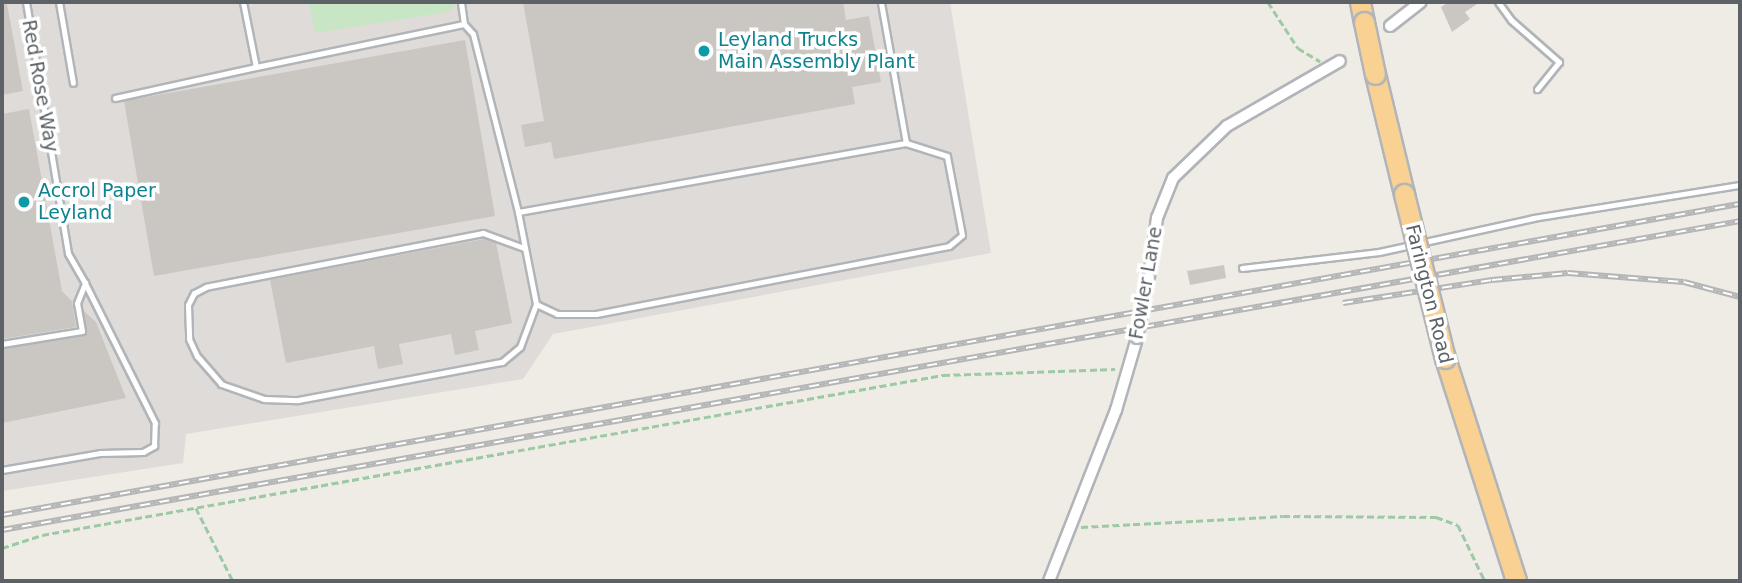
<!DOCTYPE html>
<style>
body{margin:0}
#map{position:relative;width:1742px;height:583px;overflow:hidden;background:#efece6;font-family:"DejaVu Sans",sans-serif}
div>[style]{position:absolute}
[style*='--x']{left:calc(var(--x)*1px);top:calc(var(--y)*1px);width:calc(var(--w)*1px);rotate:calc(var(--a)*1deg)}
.industrial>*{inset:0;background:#dedbd8}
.green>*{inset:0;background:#c8e6c3}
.building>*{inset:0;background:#cac7c3}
.path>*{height:2.5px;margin-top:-1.25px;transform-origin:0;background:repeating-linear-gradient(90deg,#9ec9a5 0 7px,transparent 0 10.5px)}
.roads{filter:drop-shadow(2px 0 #b1b4b8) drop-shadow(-2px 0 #b1b4b8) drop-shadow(0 2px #b1b4b8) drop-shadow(0 -2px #b1b4b8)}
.lane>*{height:5px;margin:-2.5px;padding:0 2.5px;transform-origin:2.5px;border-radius:2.5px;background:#fff}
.street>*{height:10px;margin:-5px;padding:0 5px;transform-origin:5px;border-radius:5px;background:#fff}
.highway>*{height:19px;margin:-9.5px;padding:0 9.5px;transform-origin:9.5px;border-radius:9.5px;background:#f9d293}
.rail>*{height:6px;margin-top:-3px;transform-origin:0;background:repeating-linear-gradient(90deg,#fff 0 10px,#b4b5b6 0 20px);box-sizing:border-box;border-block:2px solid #b4b5b6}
.bridges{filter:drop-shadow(2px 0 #b1b4b8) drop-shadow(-2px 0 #b1b4b8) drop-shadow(0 2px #b1b4b8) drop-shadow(0 -2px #b1b4b8)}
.street-bridge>*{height:10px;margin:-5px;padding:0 5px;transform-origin:5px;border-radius:5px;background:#fff}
.highway-bridge>*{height:19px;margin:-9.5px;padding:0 9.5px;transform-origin:9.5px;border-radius:9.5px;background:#f9d293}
.dots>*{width:19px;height:19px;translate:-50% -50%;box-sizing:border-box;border:4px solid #fff;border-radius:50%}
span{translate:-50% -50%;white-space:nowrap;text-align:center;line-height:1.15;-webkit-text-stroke:7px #fff;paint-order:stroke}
.culture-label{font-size:19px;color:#0d838f}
.left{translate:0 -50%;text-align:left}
.street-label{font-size:19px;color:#5d6266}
.frame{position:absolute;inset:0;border:4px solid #5d6266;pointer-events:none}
</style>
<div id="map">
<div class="industrial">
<i style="clip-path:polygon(2px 2px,950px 2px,991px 253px,553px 334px,523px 379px,186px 434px,183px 463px,2px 491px)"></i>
</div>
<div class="green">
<i style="clip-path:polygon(309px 2px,457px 2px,448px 12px,315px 33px)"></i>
</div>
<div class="building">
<i style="clip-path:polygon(523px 2px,843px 2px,846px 20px,869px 16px,881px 82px,852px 87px,855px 104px,554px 159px,551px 142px,525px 147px,521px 125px,544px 121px)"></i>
<i style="clip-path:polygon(1449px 2px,1480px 2px,1465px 12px,1470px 19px,1452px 32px,1441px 7px)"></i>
<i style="clip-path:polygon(7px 4px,23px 91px,2px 95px,2px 5px)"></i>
<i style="clip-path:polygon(465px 40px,495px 216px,154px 276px,124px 101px)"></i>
<i style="clip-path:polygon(29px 109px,62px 291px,72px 301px,76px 327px,2px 339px,2px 114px)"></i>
<i style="clip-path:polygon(484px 239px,496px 243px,512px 323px,475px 331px,479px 350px,455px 355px,451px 334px,399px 344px,403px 364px,378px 369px,374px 346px,286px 363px,270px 280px)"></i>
<i style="clip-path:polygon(1224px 265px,1226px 278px,1190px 285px,1187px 271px)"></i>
<i style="clip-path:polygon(84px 311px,96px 322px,126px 398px,2px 423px,2px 349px,85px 335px)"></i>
</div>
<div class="path">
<i style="--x:1268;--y:2;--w:55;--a:56.9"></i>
<i style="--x:1298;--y:48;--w:26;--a:31"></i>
<i style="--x:196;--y:508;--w:82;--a:63.1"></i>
<i style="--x:1081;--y:527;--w:202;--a:-3.1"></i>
<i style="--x:1283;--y:516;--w:153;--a:0.4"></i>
<i style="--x:1436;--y:517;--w:23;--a:20"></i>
<i style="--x:1458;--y:525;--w:62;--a:64.3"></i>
<i style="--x:2;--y:548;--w:42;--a:-18"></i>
<i style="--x:42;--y:535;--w:915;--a:-10.07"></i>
<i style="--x:943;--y:375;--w:172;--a:-2"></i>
</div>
<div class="roads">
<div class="lane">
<i style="--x:59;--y:2;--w:82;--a:80.2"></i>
<i style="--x:243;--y:2;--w:66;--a:78.7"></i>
<i style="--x:256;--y:67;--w:212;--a:-11.7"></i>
<i style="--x:464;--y:24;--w:22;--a:-98"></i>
<i style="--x:1498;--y:2;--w:22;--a:54"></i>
<i style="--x:1511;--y:20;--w:64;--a:41.2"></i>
<i style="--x:1559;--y:62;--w:35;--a:129"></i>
<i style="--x:464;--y:24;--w:13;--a:48"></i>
<i style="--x:473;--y:34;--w:184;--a:75.8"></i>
<i style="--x:518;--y:212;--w:394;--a:-10.1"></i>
<i style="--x:906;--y:143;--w:143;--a:-100.1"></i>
<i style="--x:115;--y:98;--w:144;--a:-12.4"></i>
<i style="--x:518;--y:212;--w:94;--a:78.9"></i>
<i style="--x:536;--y:304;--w:23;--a:25"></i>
<i style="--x:557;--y:314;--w:39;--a:0"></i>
<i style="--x:596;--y:314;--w:359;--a:-10.9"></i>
<i style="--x:949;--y:246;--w:17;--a:-40"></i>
<i style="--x:962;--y:235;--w:80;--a:-100.8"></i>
<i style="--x:947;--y:156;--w:43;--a:-162.4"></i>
<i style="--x:524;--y:248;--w:44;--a:-159.9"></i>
<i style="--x:483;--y:233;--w:282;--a:169"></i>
<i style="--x:206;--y:287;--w:13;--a:153"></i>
<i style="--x:194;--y:293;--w:13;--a:117"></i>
<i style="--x:188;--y:305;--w:34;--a:88"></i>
<i style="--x:189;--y:339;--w:19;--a:65"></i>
<i style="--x:197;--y:356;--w:37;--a:49"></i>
<i style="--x:221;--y:384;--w:46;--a:19.2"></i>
<i style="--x:264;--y:399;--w:34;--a:2"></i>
<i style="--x:298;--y:400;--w:208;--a:-10.6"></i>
<i style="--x:502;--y:362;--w:23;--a:-40"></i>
<i style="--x:520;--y:347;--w:46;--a:-69.6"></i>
<i style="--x:1242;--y:268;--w:138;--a:-6.7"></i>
<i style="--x:1379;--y:252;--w:158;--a:-12.4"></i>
<i style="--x:1533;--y:218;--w:210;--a:-9.1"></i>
<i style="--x:2;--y:344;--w:81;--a:-9.2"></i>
<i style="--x:82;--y:331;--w:28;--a:-100"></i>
<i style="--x:77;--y:303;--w:22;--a:-68"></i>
<i style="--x:85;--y:283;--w:34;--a:-120"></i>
<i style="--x:68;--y:253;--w:254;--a:-99.5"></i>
<i style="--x:2;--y:470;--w:99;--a:-9.8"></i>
<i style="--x:100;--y:453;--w:43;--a:-1.3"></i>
<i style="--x:143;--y:452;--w:13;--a:-29"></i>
<i style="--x:154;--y:446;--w:23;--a:-88"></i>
<i style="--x:155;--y:423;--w:157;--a:-116.6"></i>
</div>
<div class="street">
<i style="--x:1390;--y:26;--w:39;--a:-38"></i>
<i style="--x:1149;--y:277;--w:60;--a:-82.3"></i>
<i style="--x:1157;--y:218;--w:43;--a:-68.2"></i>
<i style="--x:1173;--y:178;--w:75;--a:-43.9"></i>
<i style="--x:1227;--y:126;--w:130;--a:-29.9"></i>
<i style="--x:1049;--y:581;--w:184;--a:-68.6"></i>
<i style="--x:1116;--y:410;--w:75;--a:-73.7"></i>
</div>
<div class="highway">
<i style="--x:1360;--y:2;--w:20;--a:79"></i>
<i style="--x:1375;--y:74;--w:123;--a:76.4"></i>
<i style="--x:1445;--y:358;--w:234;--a:72.3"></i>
</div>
</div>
<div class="rail">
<i style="--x:1343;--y:303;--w:151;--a:-8.8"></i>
<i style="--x:1492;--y:280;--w:76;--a:-5.3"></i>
<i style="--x:1568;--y:273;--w:116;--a:4.4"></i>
<i style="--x:1684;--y:282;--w:58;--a:15"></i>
<i style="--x:2;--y:515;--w:1766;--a:-10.15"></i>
<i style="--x:2;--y:530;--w:1765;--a:-10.08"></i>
</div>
<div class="bridges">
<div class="street-bridge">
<i style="--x:1137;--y:338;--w:62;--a:-78.9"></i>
</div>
<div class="highway-bridge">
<i style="--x:1364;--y:22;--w:53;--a:78.1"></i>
<i style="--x:1404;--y:194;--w:169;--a:76"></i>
</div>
</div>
<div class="dots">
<i style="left:704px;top:51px;background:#0f9aa8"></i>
<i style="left:24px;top:202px;background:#0f9aa8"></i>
</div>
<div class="culture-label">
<span class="left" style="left:718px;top:51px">Leyland Trucks<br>Main Assembly Plant</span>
<span class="left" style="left:38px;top:202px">Accrol Paper<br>Leyland</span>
</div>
<div class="street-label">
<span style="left:40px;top:86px;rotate:80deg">Red Rose Way</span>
<span style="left:1146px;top:283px;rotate:-80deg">Fowler Lane</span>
<span style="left:1429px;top:294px;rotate:76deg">Farington Road</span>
</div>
<div class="frame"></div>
</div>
